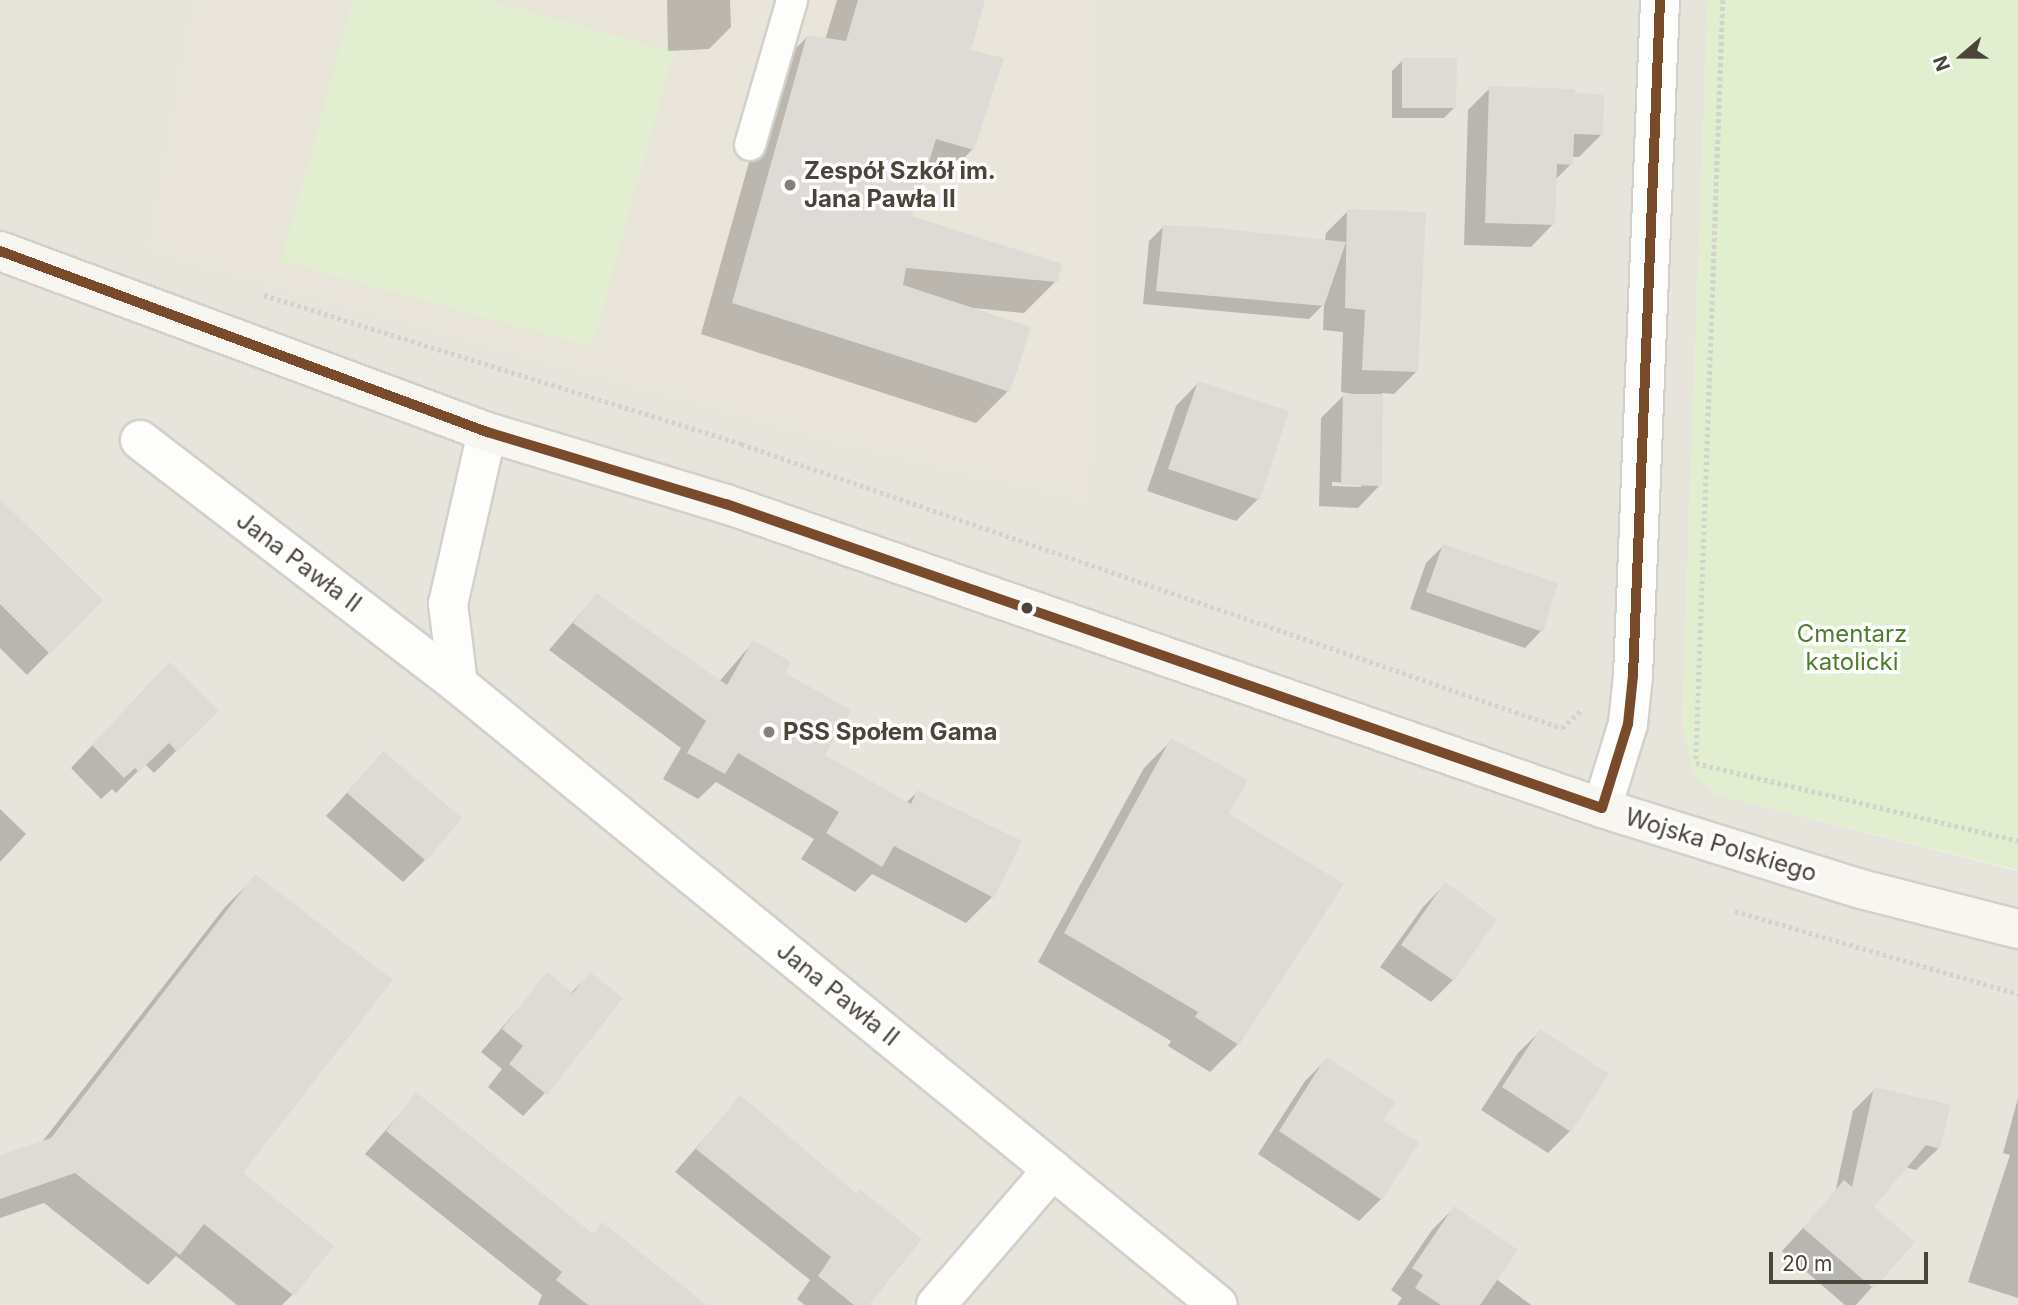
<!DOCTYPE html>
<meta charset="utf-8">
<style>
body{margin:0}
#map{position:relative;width:2018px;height:1305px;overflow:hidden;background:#f4f2ee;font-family:Inter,sans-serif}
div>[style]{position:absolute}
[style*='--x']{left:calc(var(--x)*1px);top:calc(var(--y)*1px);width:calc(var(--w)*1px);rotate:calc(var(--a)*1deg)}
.residential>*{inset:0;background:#e7e4dc}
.education>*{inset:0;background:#eae5da}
.green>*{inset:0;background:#e1eecf}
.shadow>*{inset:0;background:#0003}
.building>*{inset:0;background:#dedbd6}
.path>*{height:4.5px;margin-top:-2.25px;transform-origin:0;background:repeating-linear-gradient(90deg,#d3d2cc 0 3.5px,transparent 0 7px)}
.roads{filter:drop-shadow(2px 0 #d2d0cb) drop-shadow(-2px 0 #d2d0cb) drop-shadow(0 2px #d2d0cb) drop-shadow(0 -2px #d2d0cb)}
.lane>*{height:30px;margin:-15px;padding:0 15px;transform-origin:15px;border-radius:15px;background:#fdfdfc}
.street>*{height:38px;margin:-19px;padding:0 19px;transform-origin:19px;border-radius:19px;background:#fdfdfc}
.secondary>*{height:38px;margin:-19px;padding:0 19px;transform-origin:19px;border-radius:19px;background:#f7f6f1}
.bus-1>*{height:10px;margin:-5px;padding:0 5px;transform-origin:5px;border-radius:5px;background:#7a4b2a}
.dots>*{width:19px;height:19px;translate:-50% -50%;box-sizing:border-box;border:4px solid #fff;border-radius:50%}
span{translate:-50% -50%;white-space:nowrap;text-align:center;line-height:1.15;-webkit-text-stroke:7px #fff;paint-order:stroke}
.poi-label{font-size:24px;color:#4b4439;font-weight:700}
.left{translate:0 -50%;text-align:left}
.street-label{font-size:24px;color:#4b4439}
.park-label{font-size:24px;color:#4a7f2a}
.north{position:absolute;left:1927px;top:21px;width:70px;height:70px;-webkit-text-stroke:5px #fff;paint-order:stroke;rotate:250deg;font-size:19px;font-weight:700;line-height:28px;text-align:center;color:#4b4439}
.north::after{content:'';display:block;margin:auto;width:24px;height:32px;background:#4b4439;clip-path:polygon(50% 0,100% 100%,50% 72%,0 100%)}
.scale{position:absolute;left:1769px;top:1252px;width:159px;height:32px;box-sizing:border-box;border:4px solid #4b4439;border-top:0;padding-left:9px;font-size:21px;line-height:24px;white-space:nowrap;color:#4b4439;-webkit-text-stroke:5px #fff;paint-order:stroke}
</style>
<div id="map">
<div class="residential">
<i style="clip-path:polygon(0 0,1708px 0,1682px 725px,1695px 777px,1716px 794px,2018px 871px,2018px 1305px,0 1305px)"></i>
</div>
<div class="education">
<i style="clip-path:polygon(194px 0,1098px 0,1090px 502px,837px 443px,147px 251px)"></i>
</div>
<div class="green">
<i style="clip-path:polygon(353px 0,487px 0,674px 52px,592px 347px,281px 261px)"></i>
<i style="clip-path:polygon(1708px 0,2018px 0,2018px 870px,1716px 794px,1695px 777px,1682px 725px)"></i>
</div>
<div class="shadow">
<i style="clip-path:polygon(667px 0,730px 0,731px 27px,709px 49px,668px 51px)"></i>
<i style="clip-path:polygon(837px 0,984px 0,969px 52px,1002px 59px,972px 150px,940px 181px,922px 176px,910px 217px,1056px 281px,1024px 313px,974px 308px,1008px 391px,976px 423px,701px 334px,775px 69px,807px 37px,825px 40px)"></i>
<i style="clip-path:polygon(1403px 60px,1455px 107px,1444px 118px,1392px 118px,1392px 71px)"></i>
<i style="clip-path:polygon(1490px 88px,1601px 135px,1579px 157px,1571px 157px,1571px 164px,1555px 180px,1553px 224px,1531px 247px,1464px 245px,1468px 110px)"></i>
<i style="clip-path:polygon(evenodd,1348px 211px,1416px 372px,1394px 394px,1382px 393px,1380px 485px,1358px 508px,1319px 506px,1321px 418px,1343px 396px,1364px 396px,1341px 392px,1343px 332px,1323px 330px,1324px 304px,1309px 319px,1143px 304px,1149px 241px,1163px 227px,1325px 242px,1326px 233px,1348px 211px,1332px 482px,1361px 484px,1361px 487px,1332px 486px,1332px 482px)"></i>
<i style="clip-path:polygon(1198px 383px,1258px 499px,1236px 521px,1147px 491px,1176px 406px)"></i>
<i style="clip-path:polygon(0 501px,101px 600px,27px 675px,0 648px)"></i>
<i style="clip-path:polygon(1443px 546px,1541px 631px,1525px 648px,1410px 609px,1426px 563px)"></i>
<i style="clip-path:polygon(596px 595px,719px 682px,753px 642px,783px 674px,823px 756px,906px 803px,917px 792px,992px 897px,966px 923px,872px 874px,855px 892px,801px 859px,814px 839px,716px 782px,698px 799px,663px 779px,681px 748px,549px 650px)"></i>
<i style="clip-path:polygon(147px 687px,216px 711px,154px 773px,145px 764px,116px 793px,112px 789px,101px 799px,71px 768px)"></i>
<i style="clip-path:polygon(1172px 740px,1227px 814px,1238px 1044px,1210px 1072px,1168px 1046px,1171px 1041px,1038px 962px,1144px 768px)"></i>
<i style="clip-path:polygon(383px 753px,425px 860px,403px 882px,326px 816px)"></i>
<i style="clip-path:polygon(0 809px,26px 834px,0 862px)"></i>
<i style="clip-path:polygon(255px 877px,241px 1174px,293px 1294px,282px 1305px,237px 1305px,176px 1256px,148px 1285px,44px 1203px,0 1218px,0 1157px,42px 1142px,225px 907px)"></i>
<i style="clip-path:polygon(1445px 884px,1453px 980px,1431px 1002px,1380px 967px,1423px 907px)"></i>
<i style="clip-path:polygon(548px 974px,571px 993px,590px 974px,545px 1093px,523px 1116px,488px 1087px,502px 1069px,481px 1052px)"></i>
<i style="clip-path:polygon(1540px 1031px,1570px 1131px,1548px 1153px,1481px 1110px,1518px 1053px)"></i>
<i style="clip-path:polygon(1327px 1059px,1381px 1120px,1381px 1199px,1359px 1221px,1258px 1154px,1305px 1081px)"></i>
<i style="clip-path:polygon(1875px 1089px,1939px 1148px,1916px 1170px,1905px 1167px,1872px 1207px,1912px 1242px,1856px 1305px,1845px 1305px,1782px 1251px,1835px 1193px,1853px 1111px)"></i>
<i style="clip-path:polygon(416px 1095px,592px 1235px,603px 1224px,686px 1305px,538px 1305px,542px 1295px,365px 1154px)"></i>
<i style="clip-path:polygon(740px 1098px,856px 1196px,863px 1305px,805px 1305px,797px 1299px,810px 1280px,675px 1172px)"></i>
<i style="clip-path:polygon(2018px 1098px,2018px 1298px,1968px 1282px,2010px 1155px,2003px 1153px)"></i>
<i style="clip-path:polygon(1454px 1208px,1496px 1279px,1531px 1305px,1397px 1305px,1402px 1298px,1391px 1290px,1432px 1230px)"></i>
</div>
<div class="building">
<i style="clip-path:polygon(858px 0,985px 0,971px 50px,1004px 58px,974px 150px,936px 139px,912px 216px,1062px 264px,1058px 282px,906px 268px,903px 285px,1031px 327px,1010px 392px,732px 303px,807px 35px,846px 41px)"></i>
<i style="clip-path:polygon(1402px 58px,1457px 58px,1456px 108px,1402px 108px)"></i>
<i style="clip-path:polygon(1489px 86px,1575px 89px,1575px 93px,1604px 95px,1603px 135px,1574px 134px,1573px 165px,1557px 164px,1555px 225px,1485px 223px)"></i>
<i style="clip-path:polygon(1347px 209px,1426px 212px,1418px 372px,1362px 370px,1365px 310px,1345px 308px)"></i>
<i style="clip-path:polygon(1163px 225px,1206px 227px,1346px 242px,1324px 306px,1156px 291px)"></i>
<i style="clip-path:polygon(1198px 381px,1289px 411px,1260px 500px,1168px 469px)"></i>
<i style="clip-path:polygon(1343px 394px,1383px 394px,1382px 486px,1341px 485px)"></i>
<i style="clip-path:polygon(0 499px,103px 600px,50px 654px,0 604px)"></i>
<i style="clip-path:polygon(1443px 544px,1558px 583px,1543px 632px,1426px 592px)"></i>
<i style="clip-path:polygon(596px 593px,727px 685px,753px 640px,791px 662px,785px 673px,851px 710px,825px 755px,911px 804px,917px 790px,1022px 841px,994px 898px,894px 846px,882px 867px,826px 833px,839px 812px,738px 753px,725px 774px,687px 753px,706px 721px,573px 623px)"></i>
<i style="clip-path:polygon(169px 662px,219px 711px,177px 752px,169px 743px,139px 772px,135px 768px,124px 778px,92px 745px)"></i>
<i style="clip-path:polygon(1171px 738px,1248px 780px,1229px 814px,1344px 884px,1239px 1045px,1195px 1017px,1198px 1012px,1064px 933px)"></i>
<i style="clip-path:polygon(383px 751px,462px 818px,426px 861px,347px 793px)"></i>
<i style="clip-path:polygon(255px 874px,393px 980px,243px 1173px,334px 1246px,294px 1296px,204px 1224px,180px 1255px,75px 1173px,0 1199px,0 1155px,51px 1138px)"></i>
<i style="clip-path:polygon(1445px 882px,1497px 919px,1454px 981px,1401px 945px)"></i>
<i style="clip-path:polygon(547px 972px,573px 993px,590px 972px,623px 998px,547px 1095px,509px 1064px,523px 1046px,502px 1029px)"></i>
<i style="clip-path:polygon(1540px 1029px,1609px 1074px,1571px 1132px,1502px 1087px)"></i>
<i style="clip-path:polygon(1326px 1057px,1396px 1102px,1383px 1120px,1419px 1143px,1382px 1200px,1279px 1131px)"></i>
<i style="clip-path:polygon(1874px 1087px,1951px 1105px,1940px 1149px,1926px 1145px,1874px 1207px,1915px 1242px,1874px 1289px,1803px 1228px,1844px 1180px,1852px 1187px)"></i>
<i style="clip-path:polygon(416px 1092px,593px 1234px,602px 1222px,707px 1305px,588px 1305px,556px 1280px,562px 1272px,386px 1131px)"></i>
<i style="clip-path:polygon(740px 1095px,857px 1194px,860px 1189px,922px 1239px,869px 1305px,854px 1305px,818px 1276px,831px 1257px,696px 1149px)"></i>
<i style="clip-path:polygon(1454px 1206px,1518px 1250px,1480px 1305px,1441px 1305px,1415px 1288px,1423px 1275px,1412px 1268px)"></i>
</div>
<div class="path">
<i style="--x:1723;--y:0;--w:763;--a:92.03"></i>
<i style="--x:1696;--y:763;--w:331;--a:13.6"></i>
<i style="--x:264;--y:295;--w:500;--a:17.3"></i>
<i style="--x:741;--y:444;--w:869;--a:19.08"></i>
<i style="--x:1562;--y:728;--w:26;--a:-43"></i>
<i style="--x:1735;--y:911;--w:295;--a:16.3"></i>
</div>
<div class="roads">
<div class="lane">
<i style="--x:750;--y:145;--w:151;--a:-73.8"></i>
</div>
<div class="street">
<i style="--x:140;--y:440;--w:401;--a:37.5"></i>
<i style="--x:458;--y:684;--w:981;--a:39.25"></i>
<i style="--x:458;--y:684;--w:81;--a:-97.1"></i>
<i style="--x:448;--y:604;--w:176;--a:-77.2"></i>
<i style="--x:1602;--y:808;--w:88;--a:-72.8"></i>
<i style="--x:1628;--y:724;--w:48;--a:-84.1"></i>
<i style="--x:1633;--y:676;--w:677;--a:-87.71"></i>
<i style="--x:936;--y:1305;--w:179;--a:-49.3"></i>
</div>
<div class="secondary">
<i style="--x:0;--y:251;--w:520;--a:20.39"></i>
<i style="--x:487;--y:432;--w:250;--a:16.8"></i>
<i style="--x:726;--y:504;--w:927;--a:19.14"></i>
<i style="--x:1602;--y:808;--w:271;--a:17.4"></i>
<i style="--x:1861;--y:889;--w:162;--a:14.3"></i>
</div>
</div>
<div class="bus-1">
<i style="--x:0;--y:251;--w:520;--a:20.39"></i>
<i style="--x:487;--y:432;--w:250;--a:16.8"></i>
<i style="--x:726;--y:504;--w:927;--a:19.14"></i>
<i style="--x:1602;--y:808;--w:88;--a:-72.8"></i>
<i style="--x:1628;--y:724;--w:48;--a:-84.1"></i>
<i style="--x:1633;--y:676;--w:677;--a:-87.71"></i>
</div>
<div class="dots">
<i style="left:790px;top:185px;background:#868178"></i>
<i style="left:1027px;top:608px;background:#4b4439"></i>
<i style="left:769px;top:732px;background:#868178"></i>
</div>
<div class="poi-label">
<span class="left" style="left:804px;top:185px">Zespół Szkół im.<br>Jana Pawła II</span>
<span class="left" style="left:783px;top:732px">PSS Społem Gama</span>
</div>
<div class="street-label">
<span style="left:299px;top:562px;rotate:37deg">Jana Pawła II</span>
<span style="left:1721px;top:845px;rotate:17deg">Wojska Polskiego</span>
<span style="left:838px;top:994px;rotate:39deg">Jana Pawła II</span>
</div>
<div class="park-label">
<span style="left:1852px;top:648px">Cmentarz<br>katolicki</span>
</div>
<div class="north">N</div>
<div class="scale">20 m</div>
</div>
